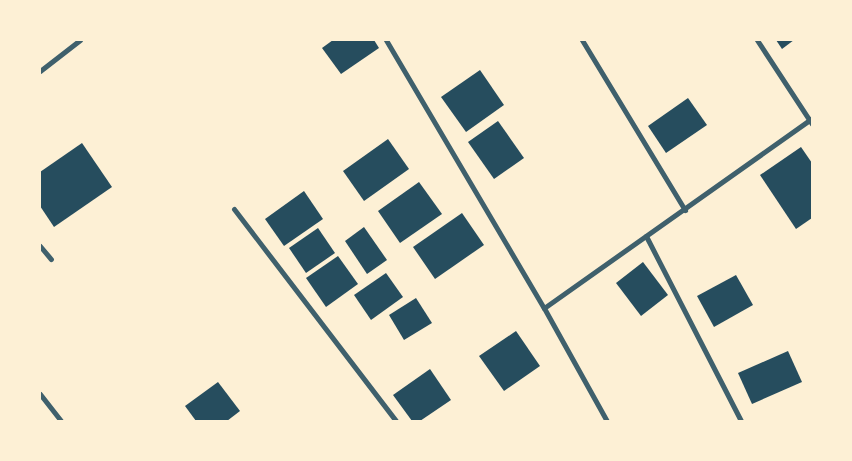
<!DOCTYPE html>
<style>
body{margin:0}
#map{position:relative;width:852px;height:461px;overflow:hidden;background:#fdf0d5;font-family:Figtree,sans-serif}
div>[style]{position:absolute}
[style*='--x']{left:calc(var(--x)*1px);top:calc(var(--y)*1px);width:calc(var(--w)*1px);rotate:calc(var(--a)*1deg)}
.building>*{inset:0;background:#264d5e}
.minor>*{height:5px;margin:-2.5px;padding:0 2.5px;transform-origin:2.5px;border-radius:2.5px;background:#3f606c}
span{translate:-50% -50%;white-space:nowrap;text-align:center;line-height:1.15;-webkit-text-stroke:5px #fdf0d5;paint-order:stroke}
.frame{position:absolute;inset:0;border:41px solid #fdf0d5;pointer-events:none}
</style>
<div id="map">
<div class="building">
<i style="clip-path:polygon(333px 40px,374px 40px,379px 48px,341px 74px,322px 48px)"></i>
<i style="clip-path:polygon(776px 40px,794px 40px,782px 49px)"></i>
<i style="clip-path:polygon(480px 70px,504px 105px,466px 132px,441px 97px)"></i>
<i style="clip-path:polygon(688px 98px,707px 125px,666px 153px,648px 126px)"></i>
<i style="clip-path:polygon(498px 121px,524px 158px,494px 179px,468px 142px)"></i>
<i style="clip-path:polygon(388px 139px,409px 169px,364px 201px,343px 171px)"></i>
<i style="clip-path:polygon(82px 143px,112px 187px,54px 227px,40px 206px,40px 172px)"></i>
<i style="clip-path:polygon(801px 147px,812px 163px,812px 218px,796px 229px,760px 175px)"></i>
<i style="clip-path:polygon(419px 182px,442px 214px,400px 243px,378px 211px)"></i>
<i style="clip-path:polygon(304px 191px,323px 219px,284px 246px,265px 219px)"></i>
<i style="clip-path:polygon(462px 213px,484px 245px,435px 279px,413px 247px)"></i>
<i style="clip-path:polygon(364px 227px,387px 260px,367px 274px,345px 241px)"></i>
<i style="clip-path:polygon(318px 228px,335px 253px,306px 273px,289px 248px)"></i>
<i style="clip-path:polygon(338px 256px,358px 284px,326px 307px,306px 278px)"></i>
<i style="clip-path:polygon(643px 262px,668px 295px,641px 316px,616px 283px)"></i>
<i style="clip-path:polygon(386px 273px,403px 297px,371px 320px,354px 295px)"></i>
<i style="clip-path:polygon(736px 275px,753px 305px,714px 327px,697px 296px)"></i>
<i style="clip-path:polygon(416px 298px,432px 323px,404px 340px,389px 315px)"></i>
<i style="clip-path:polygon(516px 331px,540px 366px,504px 391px,479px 356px)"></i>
<i style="clip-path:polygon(788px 351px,802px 382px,752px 404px,738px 373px)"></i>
<i style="clip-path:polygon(430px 369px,451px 400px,420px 421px,412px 421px,393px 395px)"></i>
<i style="clip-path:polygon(218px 382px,240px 411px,227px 421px,196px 421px,185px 406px)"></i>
</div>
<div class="minor">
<i style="--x:386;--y:40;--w:311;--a:59.5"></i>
<i style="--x:544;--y:308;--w:129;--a:60.9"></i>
<i style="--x:582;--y:40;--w:199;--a:58.8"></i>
<i style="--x:757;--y:40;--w:100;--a:56.8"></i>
<i style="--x:40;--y:71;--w:51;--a:-37.8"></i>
<i style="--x:234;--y:209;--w:267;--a:52.6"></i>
<i style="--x:646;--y:236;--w:208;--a:62.8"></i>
<i style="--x:40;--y:246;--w:17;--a:50"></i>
<i style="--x:544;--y:308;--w:329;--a:-35.3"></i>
<i style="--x:40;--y:394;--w:34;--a:52"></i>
</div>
<div class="frame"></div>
</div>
